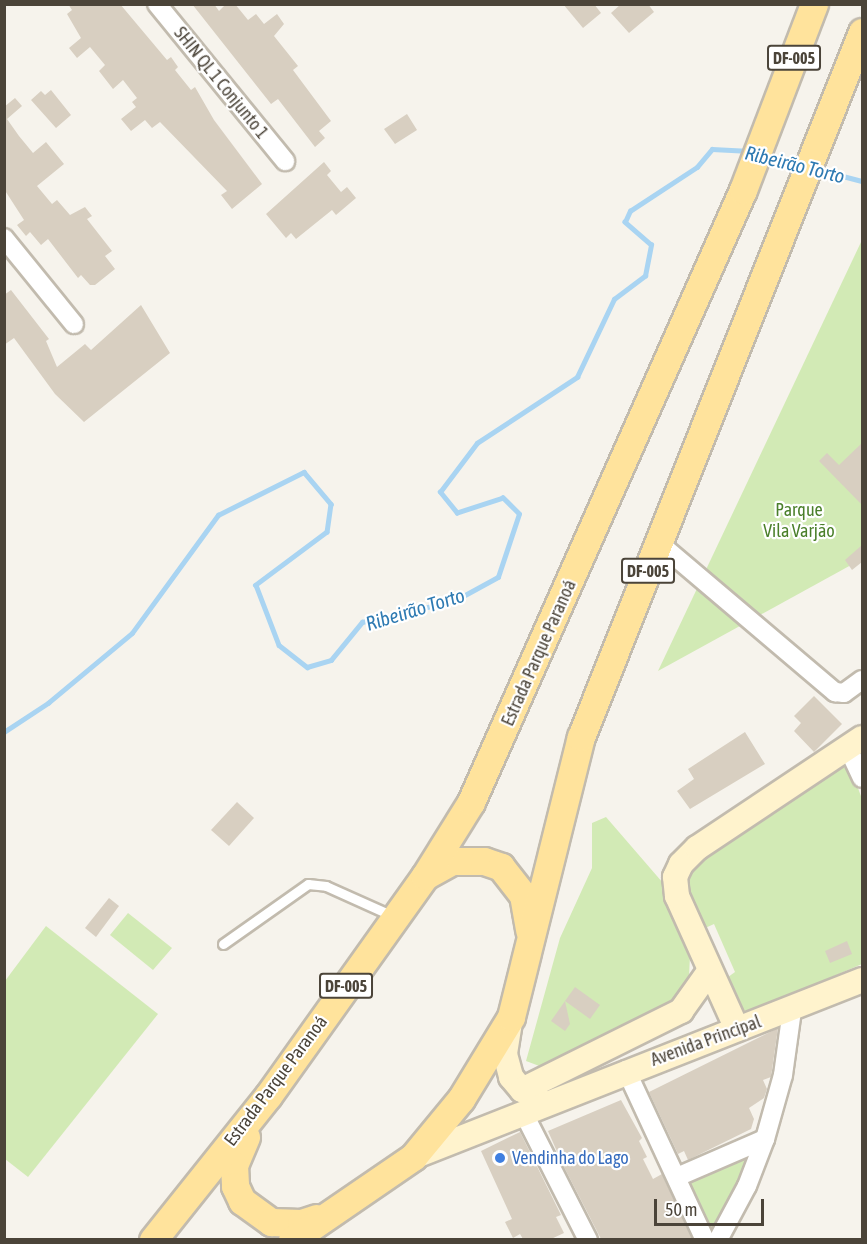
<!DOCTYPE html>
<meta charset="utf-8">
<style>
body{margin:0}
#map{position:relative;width:867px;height:1244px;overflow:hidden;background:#f6f3ec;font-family:"Asap Condensed",sans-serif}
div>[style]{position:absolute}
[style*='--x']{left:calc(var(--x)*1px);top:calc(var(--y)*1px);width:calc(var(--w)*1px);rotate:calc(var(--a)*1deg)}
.green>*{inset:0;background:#d2eab5}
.stream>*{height:4.5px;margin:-2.25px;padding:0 2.25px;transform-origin:2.25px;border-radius:2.25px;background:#a9d4f2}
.building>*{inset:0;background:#d8cfc1}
.roads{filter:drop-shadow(2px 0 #c2bbae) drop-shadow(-2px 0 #c2bbae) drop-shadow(0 2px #c2bbae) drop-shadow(0 -2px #c2bbae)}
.lane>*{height:9px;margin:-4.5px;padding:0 4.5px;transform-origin:4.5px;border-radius:4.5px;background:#fff}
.street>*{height:18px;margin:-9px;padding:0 9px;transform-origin:9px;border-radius:9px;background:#fff}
.secondary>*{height:24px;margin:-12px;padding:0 12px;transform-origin:12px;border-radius:12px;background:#fff3cd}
.primary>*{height:27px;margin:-13.5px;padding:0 13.5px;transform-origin:13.5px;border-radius:13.5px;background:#ffe39c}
.dots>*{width:16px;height:16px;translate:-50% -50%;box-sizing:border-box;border:3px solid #fff;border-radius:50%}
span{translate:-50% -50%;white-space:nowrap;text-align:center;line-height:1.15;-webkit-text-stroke:4.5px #fff;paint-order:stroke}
.shield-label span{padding:2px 4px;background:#fff;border:2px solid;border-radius:4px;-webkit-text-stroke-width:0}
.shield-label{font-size:16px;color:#4b4439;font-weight:700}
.street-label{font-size:18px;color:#4b4439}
.park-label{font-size:18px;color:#4a7f2a}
.shop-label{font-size:18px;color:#366cbe}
.left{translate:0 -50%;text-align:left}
.water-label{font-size:20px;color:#2e7ab2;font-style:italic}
.frame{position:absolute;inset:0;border:6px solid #4b4439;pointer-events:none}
.scale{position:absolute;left:654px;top:1199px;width:110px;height:27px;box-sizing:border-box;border:3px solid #4b4439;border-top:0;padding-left:8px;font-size:18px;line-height:21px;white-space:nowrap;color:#4b4439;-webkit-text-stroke:4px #fff;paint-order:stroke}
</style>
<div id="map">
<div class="green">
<i style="clip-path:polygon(862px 240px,862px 559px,658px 671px)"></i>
<i style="clip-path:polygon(841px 766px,852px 772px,862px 799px,862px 964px,750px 1012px,742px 1010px,724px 980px,735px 972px,714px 924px,703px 929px,697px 926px,686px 883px,688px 875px,698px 861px)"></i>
<i style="clip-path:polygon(606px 817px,663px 883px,665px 897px,690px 955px,689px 977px,672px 1001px,640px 1020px,542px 1067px,526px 1061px,560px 938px,592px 868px,592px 823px)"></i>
<i style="clip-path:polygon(128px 913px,172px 948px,153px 970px,110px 935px)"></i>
<i style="clip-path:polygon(46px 926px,158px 1014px,28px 1177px,5px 1159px,5px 981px)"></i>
<i style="clip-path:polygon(756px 1148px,715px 1236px,687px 1178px)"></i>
</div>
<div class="stream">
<i style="--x:767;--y:156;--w:33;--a:14"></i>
<i style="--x:816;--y:169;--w:48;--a:14.6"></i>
<i style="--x:4;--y:732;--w:53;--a:-33.4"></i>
<i style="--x:48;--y:703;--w:109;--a:-39.8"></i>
<i style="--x:132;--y:633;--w:146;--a:-53.9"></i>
<i style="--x:218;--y:515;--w:96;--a:-26.6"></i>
<i style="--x:304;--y:472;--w:42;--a:49.8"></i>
<i style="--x:331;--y:504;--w:28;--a:98"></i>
<i style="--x:327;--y:532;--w:89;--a:143.3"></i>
<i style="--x:256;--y:585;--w:64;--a:69"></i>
<i style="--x:279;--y:645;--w:36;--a:38"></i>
<i style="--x:307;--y:667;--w:25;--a:-16"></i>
<i style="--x:331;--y:660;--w:49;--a:-50.8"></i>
<i style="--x:362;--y:622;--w:94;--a:-12.9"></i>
<i style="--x:454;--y:601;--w:50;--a:-28.6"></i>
<i style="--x:498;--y:577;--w:66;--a:-71.6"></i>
<i style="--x:519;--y:514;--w:23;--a:-135"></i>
<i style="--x:503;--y:498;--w:48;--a:161.9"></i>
<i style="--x:457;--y:513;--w:27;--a:-129"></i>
<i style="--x:440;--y:492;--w:61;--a:-52.9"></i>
<i style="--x:477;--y:443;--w:120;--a:-33.4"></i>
<i style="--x:577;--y:377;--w:86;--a:-64.6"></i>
<i style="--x:614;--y:299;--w:39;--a:-37"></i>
<i style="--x:645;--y:276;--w:32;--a:-79"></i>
<i style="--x:651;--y:245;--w:35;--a:-139"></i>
<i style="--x:625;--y:222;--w:12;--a:-66"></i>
<i style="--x:630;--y:211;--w:80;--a:-33.3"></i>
<i style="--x:697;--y:167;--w:23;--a:-50"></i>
<i style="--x:712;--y:149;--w:38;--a:3"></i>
</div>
<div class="building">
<i style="clip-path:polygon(68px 4px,120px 4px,167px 60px,171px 57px,178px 67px,175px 70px,191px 90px,195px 87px,214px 120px,262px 184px,232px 209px,221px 195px,227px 191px,160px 122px,152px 128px,145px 120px,131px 131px,121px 119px,136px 107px,132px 102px,137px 98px,123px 80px,113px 89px,99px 71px,105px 65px,90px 47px,77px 58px,69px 48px,81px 38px,67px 14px,72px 10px)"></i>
<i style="clip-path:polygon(192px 4px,214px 4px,219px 11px,226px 4px,235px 4px,248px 20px,256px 14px,264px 24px,277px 14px,284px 24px,274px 36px,298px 66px,293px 70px,331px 121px,319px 131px,325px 138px,315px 147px,278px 99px,271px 104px)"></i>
<i style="clip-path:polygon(563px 4px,594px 4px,601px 13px,583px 28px)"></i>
<i style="clip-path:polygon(621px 4px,648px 4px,654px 12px,629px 33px,611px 13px)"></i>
<i style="clip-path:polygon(51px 90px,71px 115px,56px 128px,31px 100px,41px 91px,45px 95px)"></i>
<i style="clip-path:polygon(15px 98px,22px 106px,7px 119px,19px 136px,33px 153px,46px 142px,64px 164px,37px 186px,52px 204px,57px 200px,70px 215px,85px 207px,92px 216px,87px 219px,112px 251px,105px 256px,115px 269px,95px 285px,90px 285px,81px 275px,78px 278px,48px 239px,41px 245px,30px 232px,26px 236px,17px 225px,24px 220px,4px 189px,4px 107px)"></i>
<i style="clip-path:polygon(407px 114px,417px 130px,395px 144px,384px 129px)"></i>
<i style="clip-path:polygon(324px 162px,331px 171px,327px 175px,341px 192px,347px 187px,356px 198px,336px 215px,332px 210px,296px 239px,291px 233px,286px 238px,266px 214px)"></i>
<i style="clip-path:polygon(11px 290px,49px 339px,46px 341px,57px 367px,85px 344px,91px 350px,141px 305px,170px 353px,84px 422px,55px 394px,14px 338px,4px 345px,4px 295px)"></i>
<i style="clip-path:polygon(862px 443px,862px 505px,819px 461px,827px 453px,839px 465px)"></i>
<i style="clip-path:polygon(862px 545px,862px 562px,852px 570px,845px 560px)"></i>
<i style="clip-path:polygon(814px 696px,842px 724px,814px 752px,794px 731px,801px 723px,794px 716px)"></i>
<i style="clip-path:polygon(745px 732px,765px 764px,690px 809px,677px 791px,694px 779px,688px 769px)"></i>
<i style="clip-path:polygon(237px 802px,254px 818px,229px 846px,211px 830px)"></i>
<i style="clip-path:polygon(109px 898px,119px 906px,96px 937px,85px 928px)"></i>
<i style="clip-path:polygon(847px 941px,852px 954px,830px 963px,825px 951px)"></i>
<i style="clip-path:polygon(575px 987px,600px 1005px,590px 1019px,565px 1001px)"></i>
<i style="clip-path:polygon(565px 1001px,570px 1024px,565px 1031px,551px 1021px)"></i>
<i style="clip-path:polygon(778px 1028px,771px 1077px,763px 1080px,767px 1089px,764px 1098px,749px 1108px,754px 1119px,751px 1129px,688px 1160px,684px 1151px,678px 1154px,649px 1092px)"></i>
<i style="clip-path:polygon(621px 1100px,642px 1138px,639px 1141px,647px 1157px,643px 1159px,653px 1179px,662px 1174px,692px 1239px,601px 1239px,562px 1163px,548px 1131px)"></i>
<i style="clip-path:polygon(520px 1132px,561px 1215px,556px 1217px,564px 1233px,551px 1239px,523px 1239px,520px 1234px,513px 1238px,505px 1222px,512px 1219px,481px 1151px)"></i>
</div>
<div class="roads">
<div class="lane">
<i style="--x:223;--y:944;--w:104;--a:-35.2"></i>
<i style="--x:308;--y:884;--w:18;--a:6"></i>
<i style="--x:326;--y:886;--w:73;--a:24.1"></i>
</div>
<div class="street">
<i style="--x:157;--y:4;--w:203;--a:50.8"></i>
<i style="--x:4;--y:238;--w:111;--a:50.9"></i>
<i style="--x:659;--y:543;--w:231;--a:40.3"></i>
<i style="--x:835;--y:692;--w:9;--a:6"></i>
<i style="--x:844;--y:693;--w:22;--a:-36"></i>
<i style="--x:848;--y:748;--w:33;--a:65"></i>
<i style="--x:626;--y:1070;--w:187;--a:65.1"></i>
<i style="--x:523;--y:1112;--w:144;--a:63.1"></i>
<i style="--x:677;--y:1177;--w:96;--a:-23.4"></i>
<i style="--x:718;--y:1240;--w:61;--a:-61.8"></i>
<i style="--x:747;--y:1186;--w:50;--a:-69"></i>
<i style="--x:765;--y:1139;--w:66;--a:-74.3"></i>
<i style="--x:783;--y:1075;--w:66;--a:-82.1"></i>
</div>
<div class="secondary">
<i style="--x:510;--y:1022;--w:32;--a:99"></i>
<i style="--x:505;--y:1054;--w:24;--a:75"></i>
<i style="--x:511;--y:1077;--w:17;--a:50"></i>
<i style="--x:522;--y:1090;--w:15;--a:20"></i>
<i style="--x:737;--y:1029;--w:146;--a:-114.3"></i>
<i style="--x:677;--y:896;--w:19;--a:-96"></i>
<i style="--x:675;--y:877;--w:14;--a:-65"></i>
<i style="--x:681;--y:864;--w:23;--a:-45"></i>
<i style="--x:697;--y:848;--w:198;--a:-33.7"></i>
<i style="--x:522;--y:1090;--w:178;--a:-26.4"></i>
<i style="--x:681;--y:1011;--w:47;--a:-54.6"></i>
<i style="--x:413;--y:1157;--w:483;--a:-21.5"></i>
</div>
<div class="primary">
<i style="--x:425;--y:876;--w:31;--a:-29"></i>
<i style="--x:452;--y:861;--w:32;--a:0"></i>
<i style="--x:484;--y:861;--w:18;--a:19"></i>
<i style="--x:501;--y:867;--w:36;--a:52"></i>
<i style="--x:523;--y:895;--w:36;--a:80"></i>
<i style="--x:246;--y:1137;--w:30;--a:113"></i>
<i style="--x:234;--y:1165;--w:21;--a:87"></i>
<i style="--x:235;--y:1186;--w:17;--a:65"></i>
<i style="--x:242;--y:1201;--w:36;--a:36"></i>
<i style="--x:271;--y:1222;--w:30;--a:2"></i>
<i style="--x:301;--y:1223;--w:16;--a:-18"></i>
<i style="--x:153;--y:1240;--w:184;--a:-51.4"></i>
<i style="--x:268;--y:1096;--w:270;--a:-54.5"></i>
<i style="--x:425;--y:876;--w:87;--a:-58.1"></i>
<i style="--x:471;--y:802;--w:670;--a:-66.04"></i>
<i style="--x:743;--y:190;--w:199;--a:-69.1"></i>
<i style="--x:292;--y:1240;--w:147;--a:-34.4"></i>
<i style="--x:413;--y:1157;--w:75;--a:-50.4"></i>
<i style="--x:461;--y:1099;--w:96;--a:-58.6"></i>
<i style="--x:511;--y:1017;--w:289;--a:-76"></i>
<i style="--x:581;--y:737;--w:759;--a:-68.27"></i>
</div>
</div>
<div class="dots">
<i style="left:500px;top:1158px;background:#3f7fe0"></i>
</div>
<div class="shield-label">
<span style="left:794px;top:58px">DF-005</span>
<span style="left:648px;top:571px">DF-005</span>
<span style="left:346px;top:986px">DF-005</span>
</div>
<div class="street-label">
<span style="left:221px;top:83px;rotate:51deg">SHIN QL 1 Conjunto 1</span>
<span style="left:539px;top:653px;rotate:-66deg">Estrada Parque Paranoá</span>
<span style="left:706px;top:1041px;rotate:-20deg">Avenida Principal</span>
<span style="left:276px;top:1081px;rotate:-53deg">Estrada Parque Paranoá</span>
</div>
<div class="park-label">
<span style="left:799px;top:521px">Parque<br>Vila Varjão</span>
</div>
<div class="shop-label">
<span class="left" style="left:512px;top:1158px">Vendinha do Lago</span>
</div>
<div class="water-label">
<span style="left:795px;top:164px;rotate:14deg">Ribeirão Torto</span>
<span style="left:415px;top:609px;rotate:-17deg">Ribeirão Torto</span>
</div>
<div class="frame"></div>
<div class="scale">50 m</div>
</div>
